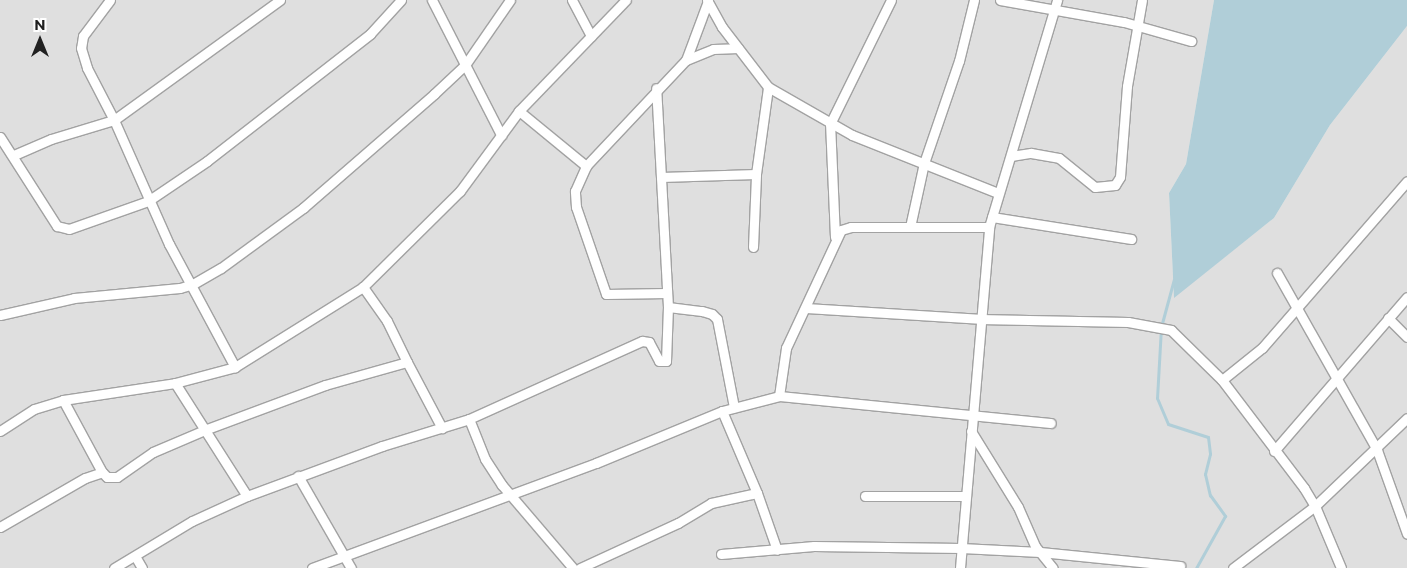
<!DOCTYPE html>
<style>
body{margin:0}
#map{position:relative;width:1407px;height:568px;overflow:hidden;background:#f1eee9;font-family:Montserrat,sans-serif}
div>[style]{position:absolute}
[style*='--x']{left:calc(var(--x)*1px);top:calc(var(--y)*1px);width:calc(var(--w)*1px);rotate:calc(var(--a)*1deg)}
.residential>*{inset:0;background:#dfdfdf}
.water>*{inset:0;background:#b0ced8}
.stream>*{height:3px;margin:-1.5px;padding:0 1.5px;transform-origin:1.5px;border-radius:1.5px;background:#b0ced8}
.roads{filter:drop-shadow(1px 0 #a2a2a2) drop-shadow(-1px 0 #a2a2a2) drop-shadow(0 1px #a2a2a2) drop-shadow(0 -1px #a2a2a2)}
.street>*{height:9px;margin:-4.5px;padding:0 4.5px;transform-origin:4.5px;border-radius:4.5px;background:#fff}
span{translate:-50% -50%;white-space:nowrap;text-align:center;line-height:1.15;-webkit-text-stroke:4px #fff;paint-order:stroke}
.north{position:absolute;left:15px;top:15px;width:50px;height:50px;-webkit-text-stroke:4px #fff;paint-order:stroke;rotate:0deg;font-size:14px;font-weight:700;line-height:20px;text-align:center;color:#212121}
.north::after{content:'';display:block;margin:auto;width:18px;height:22px;background:#212121;clip-path:polygon(50% 0,100% 100%,50% 72%,0 100%)}
</style>
<div id="map">
<div class="residential">
<i style="clip-path:polygon(0 0,1214px 0,1186px 164px,1169px 193px,1174px 297px,1274px 218px,1330px 125px,1407px 26px,1407px 568px,0 568px)"></i>
</div>
<div class="water">
<i style="clip-path:polygon(1214px 0,1407px 0,1407px 26px,1330px 125px,1274px 218px,1174px 298px,1169px 193px,1186px 164px)"></i>
</div>
<div class="stream">
<i style="--x:1174;--y:279;--w:50;--a:105.2"></i>
<i style="--x:1161;--y:327;--w:71;--a:93.2"></i>
<i style="--x:1157;--y:398;--w:28;--a:67"></i>
<i style="--x:1168;--y:424;--w:42;--a:18"></i>
<i style="--x:1208;--y:437;--w:17;--a:83"></i>
<i style="--x:1210;--y:454;--w:21;--a:104"></i>
<i style="--x:1205;--y:474;--w:22;--a:77"></i>
<i style="--x:1210;--y:495;--w:26;--a:54"></i>
<i style="--x:1225;--y:516;--w:60;--a:119.1"></i>
</div>
<div class="roads">
<div class="street">
<i style="--x:110;--y:0;--w:45;--a:126.9"></i>
<i style="--x:83;--y:36;--w:12;--a:99"></i>
<i style="--x:81;--y:48;--w:21;--a:73"></i>
<i style="--x:87;--y:68;--w:59;--a:62.6"></i>
<i style="--x:114;--y:120;--w:136;--a:66.1"></i>
<i style="--x:169;--y:244;--w:140;--a:61.8"></i>
<i style="--x:432;--y:0;--w:152;--a:62.9"></i>
<i style="--x:572;--y:0;--w:41;--a:62.2"></i>
<i style="--x:707;--y:0;--w:31;--a:61"></i>
<i style="--x:722;--y:27;--w:76;--a:52.5"></i>
<i style="--x:768;--y:87;--w:97;--a:29.7"></i>
<i style="--x:852;--y:135;--w:157;--a:21.7"></i>
<i style="--x:1000;--y:0;--w:126;--a:10.1"></i>
<i style="--x:1124;--y:22;--w:70;--a:15.8"></i>
<i style="--x:686;--y:60;--w:29;--a:-22"></i>
<i style="--x:713;--y:49;--w:25;--a:-2"></i>
<i style="--x:519;--y:111;--w:87;--a:39.4"></i>
<i style="--x:0;--y:137;--w:106;--a:57.4"></i>
<i style="--x:57;--y:226;--w:12;--a:14"></i>
<i style="--x:69;--y:229;--w:84;--a:-19.5"></i>
<i style="--x:148;--y:201;--w:71;--a:-34.1"></i>
<i style="--x:207;--y:161;--w:207;--a:-37.9"></i>
<i style="--x:370;--y:34;--w:46;--a:-47.6"></i>
<i style="--x:14;--y:155;--w:40;--a:-23.4"></i>
<i style="--x:51;--y:139;--w:66;--a:-16.8"></i>
<i style="--x:114;--y:120;--w:205;--a:-35.9"></i>
<i style="--x:1011;--y:156;--w:20;--a:-9"></i>
<i style="--x:1031;--y:153;--w:28;--a:10"></i>
<i style="--x:1059;--y:158;--w:46;--a:38.9"></i>
<i style="--x:1095;--y:187;--w:20;--a:-6"></i>
<i style="--x:1115;--y:185;--w:9;--a:-58"></i>
<i style="--x:1120;--y:177;--w:91;--a:-85.6"></i>
<i style="--x:1127;--y:86;--w:87;--a:-80.1"></i>
<i style="--x:661;--y:177;--w:95;--a:-1.8"></i>
<i style="--x:756;--y:174;--w:88;--a:-82.1"></i>
<i style="--x:992;--y:217;--w:141;--a:9"></i>
<i style="--x:910;--y:227;--w:66;--a:-77.7"></i>
<i style="--x:924;--y:163;--w:108;--a:-71.1"></i>
<i style="--x:959;--y:61;--w:63;--a:-76.2"></i>
<i style="--x:835;--y:237;--w:113;--a:-92.5"></i>
<i style="--x:830;--y:124;--w:138;--a:-63.8"></i>
<i style="--x:753;--y:247;--w:73;--a:-87.6"></i>
<i style="--x:1277;--y:273;--w:203;--a:60.5"></i>
<i style="--x:1377;--y:450;--w:89;--a:70.3"></i>
<i style="--x:667;--y:293;--w:61;--a:179.1"></i>
<i style="--x:606;--y:294;--w:92;--a:-109"></i>
<i style="--x:576;--y:207;--w:16;--a:-94"></i>
<i style="--x:575;--y:191;--w:27;--a:-66"></i>
<i style="--x:586;--y:166;--w:146;--a:-46.7"></i>
<i style="--x:686;--y:60;--w:63;--a:-69.6"></i>
<i style="--x:668;--y:307;--w:34;--a:7"></i>
<i style="--x:702;--y:311;--w:10;--a:17"></i>
<i style="--x:712;--y:314;--w:7;--a:45"></i>
<i style="--x:717;--y:319;--w:90;--a:79.1"></i>
<i style="--x:806;--y:308;--w:173;--a:3.6"></i>
<i style="--x:979;--y:319;--w:149;--a:1.2"></i>
<i style="--x:1128;--y:322;--w:44;--a:10.5"></i>
<i style="--x:1171;--y:330;--w:71;--a:44.4"></i>
<i style="--x:1222;--y:380;--w:136;--a:52.8"></i>
<i style="--x:1304;--y:488;--w:21;--a:59"></i>
<i style="--x:1315;--y:506;--w:67;--a:67.2"></i>
<i style="--x:0;--y:315;--w:76;--a:-12.9"></i>
<i style="--x:74;--y:298;--w:106;--a:-5.4"></i>
<i style="--x:180;--y:288;--w:14;--a:-17"></i>
<i style="--x:193;--y:284;--w:32;--a:-30"></i>
<i style="--x:221;--y:268;--w:102;--a:-36.2"></i>
<i style="--x:303;--y:208;--w:174;--a:-41"></i>
<i style="--x:434;--y:94;--w:42;--a:-43.1"></i>
<i style="--x:465;--y:65;--w:79;--a:-55.3"></i>
<i style="--x:1388;--y:318;--w:27;--a:45"></i>
<i style="--x:407;--y:362;--w:75;--a:62.1"></i>
<i style="--x:1222;--y:380;--w:51;--a:-38.7"></i>
<i style="--x:1262;--y:348;--w:221;--a:-49"></i>
<i style="--x:175;--y:383;--w:134;--a:57.5"></i>
<i style="--x:779;--y:396;--w:273;--a:5.7"></i>
<i style="--x:63;--y:400;--w:82;--a:61.6"></i>
<i style="--x:102;--y:472;--w:7;--a:45"></i>
<i style="--x:107;--y:477;--w:10;--a:0"></i>
<i style="--x:117;--y:477;--w:44;--a:-34.8"></i>
<i style="--x:153;--y:452;--w:59;--a:-23.1"></i>
<i style="--x:207;--y:429;--w:126;--a:-20.4"></i>
<i style="--x:325;--y:385;--w:85;--a:-15.7"></i>
<i style="--x:407;--y:362;--w:46;--a:-116"></i>
<i style="--x:387;--y:321;--w:42;--a:-125.2"></i>
<i style="--x:722;--y:411;--w:89;--a:66.9"></i>
<i style="--x:757;--y:493;--w:60;--a:70.7"></i>
<i style="--x:469;--y:419;--w:43;--a:68.2"></i>
<i style="--x:485;--y:459;--w:31;--a:57"></i>
<i style="--x:502;--y:485;--w:109;--a:49.5"></i>
<i style="--x:0;--y:431;--w:40;--a:-32.9"></i>
<i style="--x:34;--y:409;--w:30;--a:-17"></i>
<i style="--x:63;--y:400;--w:113;--a:-8.6"></i>
<i style="--x:175;--y:383;--w:62;--a:-14.9"></i>
<i style="--x:235;--y:367;--w:151;--a:-32"></i>
<i style="--x:363;--y:287;--w:136;--a:-44.7"></i>
<i style="--x:460;--y:191;--w:99;--a:-53.6"></i>
<i style="--x:519;--y:111;--w:154;--a:-46.1"></i>
<i style="--x:971;--y:431;--w:89;--a:58.3"></i>
<i style="--x:1018;--y:507;--w:43;--a:66.4"></i>
<i style="--x:1035;--y:546;--w:28;--a:51"></i>
<i style="--x:1274;--y:451;--w:203;--a:-49.2"></i>
<i style="--x:298;--y:476;--w:106;--a:60.1"></i>
<i style="--x:865;--y:496;--w:100;--a:0"></i>
<i style="--x:0;--y:527;--w:98;--a:-30"></i>
<i style="--x:85;--y:478;--w:18;--a:-19"></i>
<i style="--x:721;--y:554;--w:93;--a:-4.9"></i>
<i style="--x:814;--y:546;--w:147;--a:0.8"></i>
<i style="--x:961;--y:548;--w:79;--a:2.9"></i>
<i style="--x:1040;--y:552;--w:141;--a:5.7"></i>
<i style="--x:135;--y:556;--w:14;--a:60"></i>
<i style="--x:114;--y:568;--w:91;--a:-31.1"></i>
<i style="--x:192;--y:521;--w:60;--a:-24.4"></i>
<i style="--x:247;--y:496;--w:144;--a:-20.3"></i>
<i style="--x:382;--y:446;--w:91;--a:-17.2"></i>
<i style="--x:469;--y:419;--w:190;--a:-24.3"></i>
<i style="--x:642;--y:341;--w:7;--a:8"></i>
<i style="--x:649;--y:342;--w:21;--a:62"></i>
<i style="--x:659;--y:361;--w:7;--a:0"></i>
<i style="--x:666;--y:361;--w:54;--a:-87.9"></i>
<i style="--x:668;--y:307;--w:219;--a:-93.1"></i>
<i style="--x:312;--y:568;--w:303;--a:-20.3"></i>
<i style="--x:596;--y:463;--w:136;--a:-22.4"></i>
<i style="--x:722;--y:411;--w:59;--a:-14.7"></i>
<i style="--x:779;--y:396;--w:49;--a:-81.7"></i>
<i style="--x:786;--y:348;--w:130;--a:-65"></i>
<i style="--x:841;--y:230;--w:10;--a:-17"></i>
<i style="--x:851;--y:227;--w:138;--a:0"></i>
<i style="--x:580;--y:568;--w:108;--a:-24.7"></i>
<i style="--x:678;--y:523;--w:39;--a:-31"></i>
<i style="--x:711;--y:503;--w:47;--a:-12.3"></i>
<i style="--x:960;--y:568;--w:342;--a:-85.1"></i>
<i style="--x:989;--y:227;--w:237;--a:-73.3"></i>
<i style="--x:1233;--y:568;--w:103;--a:-37.1"></i>
<i style="--x:1315;--y:506;--w:127;--a:-43.7"></i>
</div>
</div>
<div class="north">N</div>
</div>
